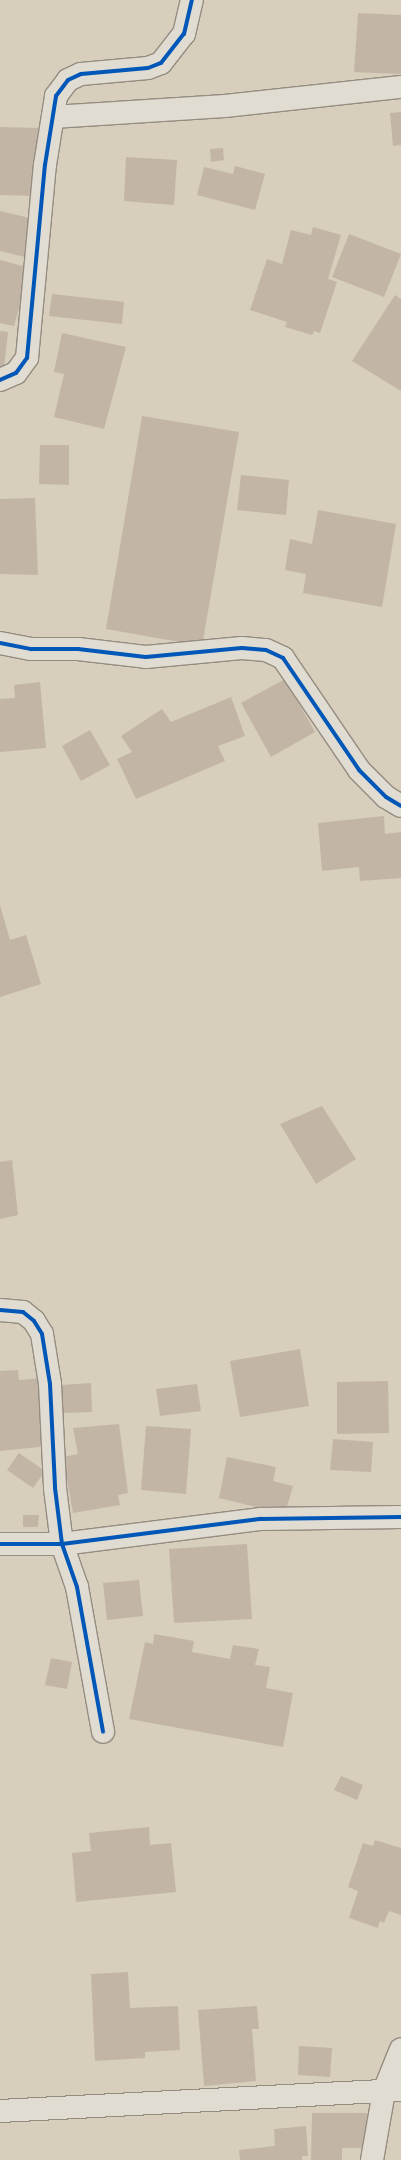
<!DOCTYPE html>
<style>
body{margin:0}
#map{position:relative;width:401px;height:2160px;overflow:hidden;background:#d7cebb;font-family:"Sorts Mill Goudy",serif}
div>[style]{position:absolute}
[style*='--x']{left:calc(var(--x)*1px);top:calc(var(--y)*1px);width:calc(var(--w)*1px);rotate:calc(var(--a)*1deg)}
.building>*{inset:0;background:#c3b5a6}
.roads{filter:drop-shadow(1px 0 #958c80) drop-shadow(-1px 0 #958c80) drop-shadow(0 1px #958c80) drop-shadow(0 -1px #958c80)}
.minor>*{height:22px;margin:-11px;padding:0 11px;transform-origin:11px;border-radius:11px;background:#e0dcd2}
.cycleway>*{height:4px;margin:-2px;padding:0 2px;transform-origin:2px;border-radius:2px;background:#0057b8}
span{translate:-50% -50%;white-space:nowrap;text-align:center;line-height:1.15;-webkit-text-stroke:4px #ece2cc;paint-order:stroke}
</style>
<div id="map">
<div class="building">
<i style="clip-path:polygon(358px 13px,401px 15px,401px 74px,354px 72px)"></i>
<i style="clip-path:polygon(401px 112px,401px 145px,393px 146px,390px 113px)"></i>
<i style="clip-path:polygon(0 127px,38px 128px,36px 196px,0 195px)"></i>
<i style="clip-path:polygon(223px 148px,224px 160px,211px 162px,210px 149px)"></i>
<i style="clip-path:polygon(126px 157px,177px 160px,174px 205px,124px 201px)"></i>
<i style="clip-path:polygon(235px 166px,265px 174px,255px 210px,197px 195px,204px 167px,233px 174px)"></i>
<i style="clip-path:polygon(0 211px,34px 219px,25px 257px,0 251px)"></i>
<i style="clip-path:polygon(313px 227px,341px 235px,328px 279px,337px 282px,320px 333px,314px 331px,312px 335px,285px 327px,287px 322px,250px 310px,267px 259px,282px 264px,291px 230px,311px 235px)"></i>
<i style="clip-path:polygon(349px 234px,401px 254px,384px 297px,332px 277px)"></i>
<i style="clip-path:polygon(0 260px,30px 268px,14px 326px,0 323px)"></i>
<i style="clip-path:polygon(52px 294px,124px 302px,122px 324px,49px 316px)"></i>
<i style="clip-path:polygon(395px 295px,401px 299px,401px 391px,352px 361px)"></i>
<i style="clip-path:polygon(0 331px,8px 332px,4px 368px,0 367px)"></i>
<i style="clip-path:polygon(62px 333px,126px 347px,104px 429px,54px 417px,64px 374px,54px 372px)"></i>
<i style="clip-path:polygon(142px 416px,239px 432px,202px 646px,106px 629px)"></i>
<i style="clip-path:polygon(40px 445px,69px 445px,69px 485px,39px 484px)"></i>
<i style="clip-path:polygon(241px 475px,289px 480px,286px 515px,237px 510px)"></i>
<i style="clip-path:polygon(35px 498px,38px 575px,0 574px,0 499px)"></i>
<i style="clip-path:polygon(318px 510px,396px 524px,382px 607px,303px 593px,306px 574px,285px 570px,290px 539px,312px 544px)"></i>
<i style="clip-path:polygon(285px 679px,315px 732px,271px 757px,241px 703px)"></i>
<i style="clip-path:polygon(40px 682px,46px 748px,0 752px,0 699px,15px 698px,14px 685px)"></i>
<i style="clip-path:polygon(231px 697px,245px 736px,218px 746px,225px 761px,136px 799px,117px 759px,132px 752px,121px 736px,162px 709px,171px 722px)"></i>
<i style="clip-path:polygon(90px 730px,110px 765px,81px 781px,62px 746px)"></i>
<i style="clip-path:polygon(384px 816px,385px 834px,401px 832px,401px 878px,360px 881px,359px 867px,322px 871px,318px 823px)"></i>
<i style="clip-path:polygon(0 905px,10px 940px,26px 935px,41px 984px,0 997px)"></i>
<i style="clip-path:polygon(322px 1106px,356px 1159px,316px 1184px,280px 1124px)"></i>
<i style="clip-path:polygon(12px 1160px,18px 1215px,0 1219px,0 1162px)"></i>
<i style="clip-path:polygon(300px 1349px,309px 1406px,240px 1417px,230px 1361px)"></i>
<i style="clip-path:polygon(18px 1370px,19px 1380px,43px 1378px,49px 1446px,0 1451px,0 1371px)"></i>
<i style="clip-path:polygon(388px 1381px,389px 1433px,337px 1434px,337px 1382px)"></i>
<i style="clip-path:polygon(91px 1383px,92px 1412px,61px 1413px,60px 1385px)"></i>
<i style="clip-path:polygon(197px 1384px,201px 1411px,160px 1416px,156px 1389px)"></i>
<i style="clip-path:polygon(119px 1424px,128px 1493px,118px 1495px,120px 1505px,73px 1513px,63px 1457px,78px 1454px,73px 1428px)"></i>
<i style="clip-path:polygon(146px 1426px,191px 1429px,186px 1494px,141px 1490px)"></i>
<i style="clip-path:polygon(333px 1439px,373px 1442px,371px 1472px,330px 1470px)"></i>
<i style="clip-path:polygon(19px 1453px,45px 1471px,33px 1488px,7px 1470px)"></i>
<i style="clip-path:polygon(227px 1457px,276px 1467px,273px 1481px,293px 1486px,285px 1514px,219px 1498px)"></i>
<i style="clip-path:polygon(23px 1515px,39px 1515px,38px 1527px,23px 1527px)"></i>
<i style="clip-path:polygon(247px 1544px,252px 1619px,174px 1623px,169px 1549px)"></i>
<i style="clip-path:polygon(139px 1580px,143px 1616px,107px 1620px,103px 1583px)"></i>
<i style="clip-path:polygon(154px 1634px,194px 1641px,192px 1652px,230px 1659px,233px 1645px,259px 1649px,255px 1665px,270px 1667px,266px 1688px,293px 1693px,283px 1747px,129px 1719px,145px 1642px,153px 1644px)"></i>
<i style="clip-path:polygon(51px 1658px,72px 1662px,67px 1689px,45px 1685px)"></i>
<i style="clip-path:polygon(341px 1776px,363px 1785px,357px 1800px,334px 1790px)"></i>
<i style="clip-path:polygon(149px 1827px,150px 1845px,171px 1843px,176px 1892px,76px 1902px,72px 1853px,91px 1851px,89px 1833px)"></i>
<i style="clip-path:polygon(375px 1840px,401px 1848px,401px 1915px,389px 1911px,384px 1923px,380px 1921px,378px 1928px,349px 1918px,358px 1891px,348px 1887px,363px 1843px,373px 1846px)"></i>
<i style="clip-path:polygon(128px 1972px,130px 2008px,178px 2006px,180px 2050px,145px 2052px,145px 2058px,95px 2061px,91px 1974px)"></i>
<i style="clip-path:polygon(257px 2006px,259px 2029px,252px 2029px,256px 2081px,204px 2086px,198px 2010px)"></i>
<i style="clip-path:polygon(299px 2046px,332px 2048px,330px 2077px,298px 2075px)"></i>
<i style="clip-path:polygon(312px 2113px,367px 2113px,366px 2148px,342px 2148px,342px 2160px,311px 2160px)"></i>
<i style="clip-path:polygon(306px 2126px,308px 2156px,302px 2156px,302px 2160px,240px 2160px,239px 2150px,275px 2146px,274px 2129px)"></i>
</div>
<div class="roads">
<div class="minor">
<i style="--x:53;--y:117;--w:172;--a:-3.7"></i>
<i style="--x:225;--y:106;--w:177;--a:-6.2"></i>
<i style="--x:0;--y:380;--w:17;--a:-24"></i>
<i style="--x:16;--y:373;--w:19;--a:-54"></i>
<i style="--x:27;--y:358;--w:194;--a:-84.7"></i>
<i style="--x:45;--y:165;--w:70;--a:-80.9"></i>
<i style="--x:56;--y:96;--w:20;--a:-53"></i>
<i style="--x:68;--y:80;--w:14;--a:-25"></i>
<i style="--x:81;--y:74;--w:67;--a:-5.1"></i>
<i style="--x:148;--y:68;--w:14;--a:-21"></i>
<i style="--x:161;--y:63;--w:37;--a:-52"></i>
<i style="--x:184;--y:34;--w:35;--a:-77"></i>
<i style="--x:0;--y:643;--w:32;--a:11"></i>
<i style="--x:31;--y:649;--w:47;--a:0"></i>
<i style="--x:78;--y:649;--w:68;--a:6.7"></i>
<i style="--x:146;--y:657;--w:96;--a:-5.4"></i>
<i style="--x:242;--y:648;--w:24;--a:5"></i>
<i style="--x:266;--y:650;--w:19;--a:25"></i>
<i style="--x:283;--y:658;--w:135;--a:55.8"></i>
<i style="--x:359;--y:770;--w:38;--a:45"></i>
<i style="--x:386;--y:797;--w:17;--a:31"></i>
<i style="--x:0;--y:1310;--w:23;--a:5"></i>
<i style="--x:23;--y:1312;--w:14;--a:39"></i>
<i style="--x:34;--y:1321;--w:15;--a:58"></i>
<i style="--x:42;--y:1334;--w:51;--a:80.9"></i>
<i style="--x:50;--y:1384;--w:104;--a:87.2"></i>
<i style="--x:55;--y:1488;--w:56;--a:82.9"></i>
<i style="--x:62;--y:1544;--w:46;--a:70.8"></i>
<i style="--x:77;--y:1587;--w:147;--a:79.8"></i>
<i style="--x:0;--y:1544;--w:62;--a:0"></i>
<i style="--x:62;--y:1544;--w:201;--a:-7.2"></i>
<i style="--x:261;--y:1519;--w:140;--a:-0.8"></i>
<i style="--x:0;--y:2111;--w:402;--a:-3"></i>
<i style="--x:372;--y:2160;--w:70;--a:-80.1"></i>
<i style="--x:384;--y:2091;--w:45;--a:-68"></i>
</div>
</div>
<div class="cycleway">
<i style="--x:0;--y:380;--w:17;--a:-24"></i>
<i style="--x:16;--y:373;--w:19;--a:-54"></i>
<i style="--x:27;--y:358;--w:194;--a:-84.7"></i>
<i style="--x:45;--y:165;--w:70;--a:-80.9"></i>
<i style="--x:56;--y:96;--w:20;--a:-53"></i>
<i style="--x:68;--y:80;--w:14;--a:-25"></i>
<i style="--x:81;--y:74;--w:67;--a:-5.1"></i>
<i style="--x:148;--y:68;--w:14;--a:-21"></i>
<i style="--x:161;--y:63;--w:37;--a:-52"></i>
<i style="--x:184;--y:34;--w:35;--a:-77"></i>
<i style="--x:0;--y:643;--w:32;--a:11"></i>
<i style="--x:31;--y:649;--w:47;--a:0"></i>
<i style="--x:78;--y:649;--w:68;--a:6.7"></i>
<i style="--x:146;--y:657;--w:96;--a:-5.4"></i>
<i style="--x:242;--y:648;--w:24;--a:5"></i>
<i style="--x:266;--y:650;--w:19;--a:25"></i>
<i style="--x:283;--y:658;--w:135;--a:55.8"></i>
<i style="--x:359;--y:770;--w:38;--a:45"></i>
<i style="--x:386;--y:797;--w:17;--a:31"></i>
<i style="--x:0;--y:1310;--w:23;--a:5"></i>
<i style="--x:23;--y:1312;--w:14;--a:39"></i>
<i style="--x:34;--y:1321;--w:15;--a:58"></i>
<i style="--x:42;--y:1334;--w:51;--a:80.9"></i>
<i style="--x:50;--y:1384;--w:104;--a:87.2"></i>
<i style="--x:55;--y:1488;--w:56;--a:82.9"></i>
<i style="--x:62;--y:1544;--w:46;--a:70.8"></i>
<i style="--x:77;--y:1587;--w:147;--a:79.8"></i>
<i style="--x:0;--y:1544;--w:62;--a:0"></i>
<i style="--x:62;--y:1544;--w:201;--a:-7.2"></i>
<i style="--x:261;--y:1519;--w:140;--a:-0.8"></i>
</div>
</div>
